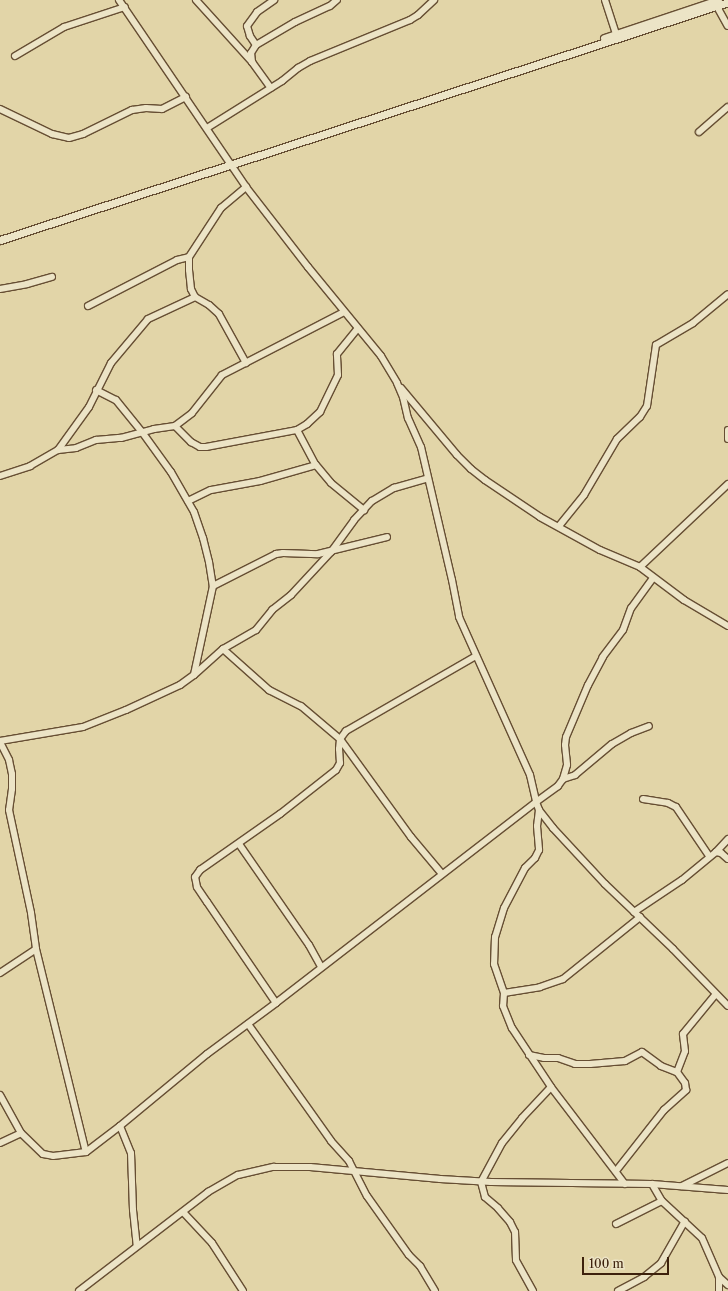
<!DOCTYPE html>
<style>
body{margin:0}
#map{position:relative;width:728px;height:1291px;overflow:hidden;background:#e2d5a8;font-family:"Libre Caslon Text",serif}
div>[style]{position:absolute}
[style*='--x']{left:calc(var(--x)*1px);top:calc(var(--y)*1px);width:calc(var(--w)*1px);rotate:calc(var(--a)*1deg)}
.roads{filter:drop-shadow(1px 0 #664e33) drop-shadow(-1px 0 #664e33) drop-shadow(0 1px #664e33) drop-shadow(0 -1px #664e33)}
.minor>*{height:6px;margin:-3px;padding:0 3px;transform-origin:3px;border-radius:3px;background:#ece4c6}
.tertiary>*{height:7px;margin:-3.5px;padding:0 3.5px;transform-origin:3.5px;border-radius:3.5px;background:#ece4c6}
span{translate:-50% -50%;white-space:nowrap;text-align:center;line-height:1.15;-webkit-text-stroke:3.5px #ece4c6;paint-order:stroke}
.scale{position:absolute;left:582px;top:1257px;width:87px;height:18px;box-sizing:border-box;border:2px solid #3d210c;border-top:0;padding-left:5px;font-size:12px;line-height:14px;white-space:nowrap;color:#3d210c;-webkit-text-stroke:3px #ece4c6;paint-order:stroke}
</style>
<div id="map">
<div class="roads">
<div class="minor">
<i style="--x:119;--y:0;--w:226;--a:55.8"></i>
<i style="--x:246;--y:187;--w:101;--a:52.2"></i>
<i style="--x:308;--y:267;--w:115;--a:50.6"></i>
<i style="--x:381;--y:356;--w:31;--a:59"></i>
<i style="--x:397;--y:383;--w:15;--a:67"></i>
<i style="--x:403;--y:397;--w:22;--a:77"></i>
<i style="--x:408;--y:418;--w:32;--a:66"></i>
<i style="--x:421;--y:447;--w:137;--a:76.9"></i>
<i style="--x:452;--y:580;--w:38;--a:79"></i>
<i style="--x:459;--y:617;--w:173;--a:65.8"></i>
<i style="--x:530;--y:775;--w:28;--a:77"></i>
<i style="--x:536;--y:802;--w:329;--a:142.3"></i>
<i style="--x:276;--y:1003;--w:86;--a:143.5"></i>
<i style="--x:207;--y:1054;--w:113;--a:140.4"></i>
<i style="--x:120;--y:1126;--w:29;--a:68"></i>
<i style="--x:131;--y:1153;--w:57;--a:88"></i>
<i style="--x:133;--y:1210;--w:36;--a:84"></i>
<i style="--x:196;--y:0;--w:84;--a:47.9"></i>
<i style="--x:252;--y:62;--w:32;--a:54"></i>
<i style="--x:605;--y:0;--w:39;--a:72"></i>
<i style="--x:715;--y:3;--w:26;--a:61"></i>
<i style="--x:256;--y:45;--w:11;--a:-124"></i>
<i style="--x:250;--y:36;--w:10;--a:-107"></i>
<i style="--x:247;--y:26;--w:17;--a:-54"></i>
<i style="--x:257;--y:12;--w:21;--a:-35"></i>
<i style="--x:15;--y:56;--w:57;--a:-30.6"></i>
<i style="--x:64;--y:27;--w:64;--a:-18.2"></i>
<i style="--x:252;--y:62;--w:9;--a:-96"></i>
<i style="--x:251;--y:53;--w:9;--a:-58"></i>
<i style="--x:256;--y:45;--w:45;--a:-30.5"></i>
<i style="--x:295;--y:22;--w:38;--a:-25"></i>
<i style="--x:330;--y:6;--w:9;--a:-41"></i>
<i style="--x:0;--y:109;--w:58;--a:25.7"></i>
<i style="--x:52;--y:134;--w:17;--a:13"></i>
<i style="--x:69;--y:138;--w:15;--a:-16"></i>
<i style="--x:83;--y:134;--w:55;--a:-26.1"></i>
<i style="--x:132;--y:110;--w:14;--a:-8"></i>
<i style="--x:146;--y:108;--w:16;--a:4"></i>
<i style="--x:162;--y:109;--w:27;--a:-27"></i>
<i style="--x:207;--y:128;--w:89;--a:-32.1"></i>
<i style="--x:282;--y:81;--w:21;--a:-39"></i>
<i style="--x:298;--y:68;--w:14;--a:-30"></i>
<i style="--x:310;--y:61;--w:108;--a:-22.3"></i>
<i style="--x:410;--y:20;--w:9;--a:-32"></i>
<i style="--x:418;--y:15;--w:22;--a:-43"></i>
<i style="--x:699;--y:132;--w:38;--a:-41"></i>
<i style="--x:0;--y:289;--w:27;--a:-10"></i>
<i style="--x:27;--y:284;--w:26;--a:-16"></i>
<i style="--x:88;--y:306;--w:100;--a:-27.3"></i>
<i style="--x:177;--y:260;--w:12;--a:-14"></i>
<i style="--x:246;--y:363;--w:56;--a:-118.9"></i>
<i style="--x:219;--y:314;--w:13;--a:-138"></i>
<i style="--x:209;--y:305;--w:16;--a:-150"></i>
<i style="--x:195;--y:297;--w:9;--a:-117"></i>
<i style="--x:191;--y:289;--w:19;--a:-96"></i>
<i style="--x:189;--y:270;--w:13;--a:-90"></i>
<i style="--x:189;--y:257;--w:59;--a:-56.9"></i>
<i style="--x:221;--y:208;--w:33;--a:-40"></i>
<i style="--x:401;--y:388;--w:87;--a:50.1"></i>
<i style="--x:457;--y:455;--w:20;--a:45"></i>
<i style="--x:471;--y:469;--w:18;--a:38"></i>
<i style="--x:485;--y:480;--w:66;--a:33.9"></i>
<i style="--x:540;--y:517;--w:68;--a:28.8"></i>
<i style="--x:600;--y:550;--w:43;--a:23"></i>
<i style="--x:640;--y:567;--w:55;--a:36.9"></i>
<i style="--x:684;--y:600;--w:51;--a:30.6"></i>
<i style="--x:96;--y:390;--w:22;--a:27"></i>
<i style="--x:116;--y:400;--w:41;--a:50.9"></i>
<i style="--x:142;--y:432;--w:49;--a:54.1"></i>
<i style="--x:171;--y:472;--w:46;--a:60.1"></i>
<i style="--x:194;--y:512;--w:28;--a:71"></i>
<i style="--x:203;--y:538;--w:25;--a:76"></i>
<i style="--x:209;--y:562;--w:24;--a:81"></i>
<i style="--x:213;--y:586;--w:91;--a:102.1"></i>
<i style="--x:175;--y:426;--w:23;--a:45"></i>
<i style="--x:191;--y:442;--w:10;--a:29"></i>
<i style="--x:200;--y:447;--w:6;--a:0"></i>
<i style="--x:206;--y:447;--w:93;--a:-10.6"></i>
<i style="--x:297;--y:430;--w:12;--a:-31"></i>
<i style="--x:307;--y:424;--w:18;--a:-43"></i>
<i style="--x:320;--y:412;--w:41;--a:-64.1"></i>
<i style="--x:338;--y:375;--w:21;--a:-93"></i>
<i style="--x:337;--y:354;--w:33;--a:-51"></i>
<i style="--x:297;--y:430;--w:40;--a:62"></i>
<i style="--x:316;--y:465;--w:23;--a:50"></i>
<i style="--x:331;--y:483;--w:43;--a:39.3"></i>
<i style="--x:728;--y:430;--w:9;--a:90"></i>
<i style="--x:58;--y:450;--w:18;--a:-6"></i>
<i style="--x:76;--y:448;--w:22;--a:-22"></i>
<i style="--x:96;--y:440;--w:25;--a:-5"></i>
<i style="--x:121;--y:438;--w:34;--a:-15"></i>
<i style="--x:154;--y:429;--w:21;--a:-8"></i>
<i style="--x:175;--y:426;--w:21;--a:-37"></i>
<i style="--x:192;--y:413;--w:48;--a:-51.7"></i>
<i style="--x:222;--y:375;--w:137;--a:-27.3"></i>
<i style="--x:0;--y:476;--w:32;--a:-18"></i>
<i style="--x:30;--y:466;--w:32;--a:-30"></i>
<i style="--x:58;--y:450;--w:53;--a:-54.2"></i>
<i style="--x:89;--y:407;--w:49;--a:-63.4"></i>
<i style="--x:111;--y:363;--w:57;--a:-49.9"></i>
<i style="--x:148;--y:319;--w:52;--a:-25.1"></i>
<i style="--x:188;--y:501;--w:25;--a:-26"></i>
<i style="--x:211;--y:490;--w:50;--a:-10.4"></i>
<i style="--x:260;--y:481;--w:58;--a:-15.9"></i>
<i style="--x:559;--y:526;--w:40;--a:-51"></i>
<i style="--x:584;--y:495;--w:65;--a:-59.5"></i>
<i style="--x:617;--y:439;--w:32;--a:-44"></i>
<i style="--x:640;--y:417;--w:13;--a:-58"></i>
<i style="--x:647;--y:406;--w:62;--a:-81.6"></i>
<i style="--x:656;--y:345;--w:43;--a:-30.7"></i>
<i style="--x:693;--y:323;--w:45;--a:-39.6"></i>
<i style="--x:640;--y:567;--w:121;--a:-43.3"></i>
<i style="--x:653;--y:578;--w:37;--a:126"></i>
<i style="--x:631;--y:608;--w:23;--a:110"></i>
<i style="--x:623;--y:630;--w:34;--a:127"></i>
<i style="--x:603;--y:657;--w:32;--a:118"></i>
<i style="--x:588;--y:685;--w:56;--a:112.9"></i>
<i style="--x:566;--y:737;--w:8;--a:97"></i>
<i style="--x:565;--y:745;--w:20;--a:84"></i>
<i style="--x:567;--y:765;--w:15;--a:106"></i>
<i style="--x:563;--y:779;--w:9;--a:126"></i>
<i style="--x:558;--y:786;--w:27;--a:144"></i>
<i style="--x:536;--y:802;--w:9;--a:69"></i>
<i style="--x:539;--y:810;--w:23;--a:52"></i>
<i style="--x:553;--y:828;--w:76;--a:47.1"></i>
<i style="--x:605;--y:884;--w:94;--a:43.7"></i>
<i style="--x:673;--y:949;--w:79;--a:46"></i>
<i style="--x:213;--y:586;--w:71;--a:-26.9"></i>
<i style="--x:276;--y:554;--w:7;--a:-8"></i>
<i style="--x:283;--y:553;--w:35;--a:2"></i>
<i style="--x:318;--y:554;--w:71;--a:-13.8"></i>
<i style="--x:223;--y:649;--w:62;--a:41.7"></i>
<i style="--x:269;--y:690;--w:36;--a:27"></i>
<i style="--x:301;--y:706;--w:51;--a:40.2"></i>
<i style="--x:340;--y:739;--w:121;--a:54.1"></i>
<i style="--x:411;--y:837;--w:48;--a:50"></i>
<i style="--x:0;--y:741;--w:84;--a:-9.6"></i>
<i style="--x:83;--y:727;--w:46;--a:-21.6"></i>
<i style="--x:126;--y:710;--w:60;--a:-24.8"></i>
<i style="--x:180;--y:685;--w:17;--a:-36"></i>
<i style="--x:194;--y:675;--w:39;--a:-42"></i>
<i style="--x:223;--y:649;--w:38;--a:-30"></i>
<i style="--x:256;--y:630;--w:26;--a:-51"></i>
<i style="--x:272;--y:610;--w:24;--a:-38"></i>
<i style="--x:291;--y:595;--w:59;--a:-47.1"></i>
<i style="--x:331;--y:552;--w:39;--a:-54"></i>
<i style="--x:354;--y:520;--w:26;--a:-47"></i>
<i style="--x:372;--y:501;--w:26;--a:-31"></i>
<i style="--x:394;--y:488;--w:35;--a:-16"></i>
<i style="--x:0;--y:742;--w:20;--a:63"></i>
<i style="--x:9;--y:760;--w:14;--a:78"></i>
<i style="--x:12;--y:774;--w:15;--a:90"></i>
<i style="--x:12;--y:789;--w:21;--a:98"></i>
<i style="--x:9;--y:810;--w:105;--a:77.9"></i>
<i style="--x:31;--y:913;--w:36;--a:82"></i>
<i style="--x:36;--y:949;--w:209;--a:76.2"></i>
<i style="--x:563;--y:779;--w:13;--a:-18"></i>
<i style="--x:575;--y:775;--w:48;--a:-40"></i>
<i style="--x:612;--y:744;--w:22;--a:-30"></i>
<i style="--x:631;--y:733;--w:19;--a:-21"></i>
<i style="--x:643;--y:799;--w:25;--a:9"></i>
<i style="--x:668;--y:803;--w:9;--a:27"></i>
<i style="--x:676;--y:807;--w:59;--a:56"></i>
<i style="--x:539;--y:810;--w:16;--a:97"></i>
<i style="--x:537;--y:826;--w:24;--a:85"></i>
<i style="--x:539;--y:850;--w:9;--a:117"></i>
<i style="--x:535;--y:858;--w:14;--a:135"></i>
<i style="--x:525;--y:868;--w:45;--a:117.7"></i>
<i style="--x:504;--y:908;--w:30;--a:107"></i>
<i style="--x:495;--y:937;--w:27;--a:92"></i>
<i style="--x:494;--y:964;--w:31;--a:71"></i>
<i style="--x:504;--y:993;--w:13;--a:94"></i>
<i style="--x:503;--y:1006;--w:24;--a:68"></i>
<i style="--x:512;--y:1028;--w:71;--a:56.5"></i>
<i style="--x:551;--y:1087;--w:122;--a:52.7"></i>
<i style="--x:239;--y:844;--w:123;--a:55.3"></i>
<i style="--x:309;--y:945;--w:25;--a:61"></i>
<i style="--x:716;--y:852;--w:18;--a:-47"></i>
<i style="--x:634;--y:912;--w:58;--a:-33.7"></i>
<i style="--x:682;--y:880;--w:44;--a:-39.5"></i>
<i style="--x:716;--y:852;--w:5;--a:11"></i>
<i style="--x:721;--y:853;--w:9;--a:41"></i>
<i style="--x:0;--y:973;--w:43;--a:-33.7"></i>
<i style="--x:504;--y:993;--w:36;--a:-9"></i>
<i style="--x:540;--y:987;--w:24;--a:-19"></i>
<i style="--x:563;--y:979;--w:99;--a:-38.8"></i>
<i style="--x:276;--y:1003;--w:122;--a:-124.3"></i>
<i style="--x:207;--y:902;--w:18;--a:-124"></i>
<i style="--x:197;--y:887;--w:10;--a:-101"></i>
<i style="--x:195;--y:877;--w:9;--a:-54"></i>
<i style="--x:200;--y:870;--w:98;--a:-35"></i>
<i style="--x:280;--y:814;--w:71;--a:-38.2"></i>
<i style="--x:336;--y:770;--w:8;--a:-60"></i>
<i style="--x:340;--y:763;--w:14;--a:-94"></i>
<i style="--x:339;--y:749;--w:10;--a:-84"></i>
<i style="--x:340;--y:739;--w:10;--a:-53"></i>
<i style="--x:346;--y:731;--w:150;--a:-30"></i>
<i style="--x:248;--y:1024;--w:143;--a:54.6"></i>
<i style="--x:331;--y:1141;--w:27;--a:48"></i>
<i style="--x:349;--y:1161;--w:39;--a:63"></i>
<i style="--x:367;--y:1196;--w:72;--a:54.6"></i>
<i style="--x:409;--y:1255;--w:16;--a:45"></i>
<i style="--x:420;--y:1266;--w:29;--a:59"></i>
<i style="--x:529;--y:1055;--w:15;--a:11"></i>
<i style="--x:544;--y:1058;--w:14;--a:0"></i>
<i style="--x:558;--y:1058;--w:18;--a:19"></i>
<i style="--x:575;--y:1064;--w:15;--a:0"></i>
<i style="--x:590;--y:1064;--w:35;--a:-5"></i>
<i style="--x:625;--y:1061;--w:19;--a:-28"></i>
<i style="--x:642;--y:1052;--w:24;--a:36"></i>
<i style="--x:661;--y:1066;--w:17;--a:21"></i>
<i style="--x:0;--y:1095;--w:43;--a:61.1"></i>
<i style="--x:21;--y:1133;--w:30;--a:44"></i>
<i style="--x:43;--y:1154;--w:10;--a:11"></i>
<i style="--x:53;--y:1156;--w:33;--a:-7"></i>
<i style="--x:86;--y:1152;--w:43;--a:-37.4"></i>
<i style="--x:0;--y:1143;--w:23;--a:-25"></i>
<i style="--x:616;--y:1171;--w:78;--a:-51.8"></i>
<i style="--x:664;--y:1110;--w:30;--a:-42"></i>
<i style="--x:686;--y:1090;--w:7;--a:-98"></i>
<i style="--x:685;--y:1083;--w:14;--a:-126"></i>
<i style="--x:677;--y:1072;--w:22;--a:-69"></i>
<i style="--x:685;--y:1051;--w:17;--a:-97"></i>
<i style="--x:683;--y:1034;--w:50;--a:-50.6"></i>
<i style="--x:652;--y:1184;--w:20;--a:60"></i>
<i style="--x:662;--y:1201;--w:54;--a:42.8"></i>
<i style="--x:702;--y:1238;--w:43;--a:66.4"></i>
<i style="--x:719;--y:1277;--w:12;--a:42"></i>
<i style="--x:682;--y:1186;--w:51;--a:-26.6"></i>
<i style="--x:183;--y:1212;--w:42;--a:46.9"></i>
<i style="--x:212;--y:1243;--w:57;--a:57.1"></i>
<i style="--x:616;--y:1224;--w:51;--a:-26.6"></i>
<i style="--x:79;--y:1291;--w:163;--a:-37.5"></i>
<i style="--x:208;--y:1192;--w:34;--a:-30"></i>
<i style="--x:238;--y:1175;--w:37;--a:-13"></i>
<i style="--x:274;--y:1167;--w:36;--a:0"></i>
<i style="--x:310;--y:1167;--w:131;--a:5.3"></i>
<i style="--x:440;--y:1179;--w:51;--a:3.4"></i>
<i style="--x:491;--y:1182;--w:161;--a:0.7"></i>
<i style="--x:652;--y:1184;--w:76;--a:4.5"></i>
<i style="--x:533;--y:1291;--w:35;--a:-119"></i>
<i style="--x:516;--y:1260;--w:28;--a:-92"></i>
<i style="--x:515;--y:1232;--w:11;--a:-117"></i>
<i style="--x:510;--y:1222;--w:18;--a:-131"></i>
<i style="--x:498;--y:1208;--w:17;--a:-140"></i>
<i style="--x:485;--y:1197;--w:16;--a:-105"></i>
<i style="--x:481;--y:1182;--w:44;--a:-61.7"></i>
<i style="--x:502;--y:1143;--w:32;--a:-51"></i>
<i style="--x:522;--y:1118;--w:42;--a:-46.9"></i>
<i style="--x:618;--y:1291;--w:30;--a:-28"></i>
<i style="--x:644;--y:1277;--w:22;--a:-39"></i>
<i style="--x:661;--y:1263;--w:48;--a:-60.3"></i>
<i style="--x:719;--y:1291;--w:14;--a:-90"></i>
</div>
<div class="tertiary">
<i style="--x:604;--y:38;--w:120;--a:-18.4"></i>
<i style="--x:0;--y:240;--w:766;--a:-18.1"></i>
</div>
</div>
<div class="scale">100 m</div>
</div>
